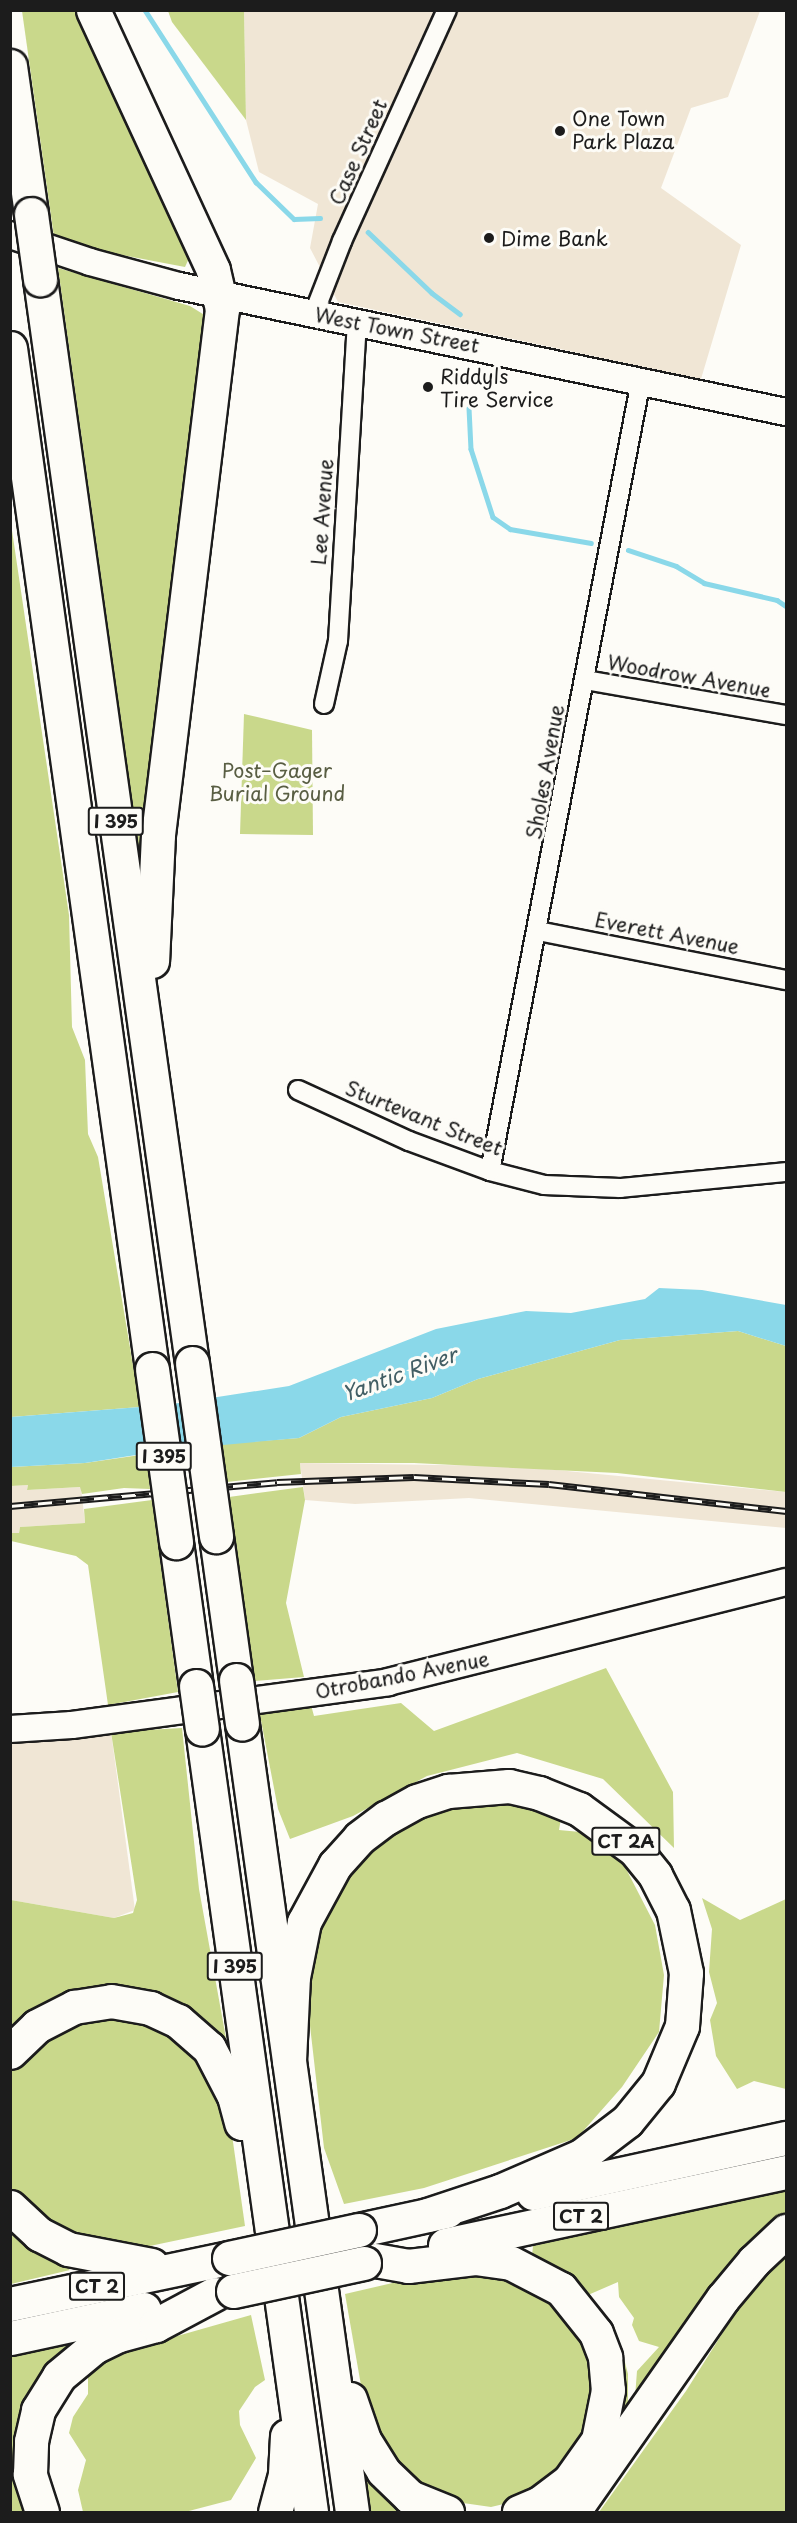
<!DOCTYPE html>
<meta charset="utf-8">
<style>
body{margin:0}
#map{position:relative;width:797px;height:2523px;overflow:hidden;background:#fdfcf7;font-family:"Playpen Sans",sans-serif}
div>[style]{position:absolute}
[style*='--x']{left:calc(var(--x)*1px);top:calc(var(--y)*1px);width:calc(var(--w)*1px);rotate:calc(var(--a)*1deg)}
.built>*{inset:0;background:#f0e6d5}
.green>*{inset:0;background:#c9d88b}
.water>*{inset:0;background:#8ad8e9}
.stream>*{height:4.5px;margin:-2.25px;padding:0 2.25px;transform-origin:2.25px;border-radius:2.25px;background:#8ad8e9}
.roads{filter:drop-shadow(2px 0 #1c1c1c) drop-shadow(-2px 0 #1c1c1c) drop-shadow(0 2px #1c1c1c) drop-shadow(0 -2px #1c1c1c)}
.street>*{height:18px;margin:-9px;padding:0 9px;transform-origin:9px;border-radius:9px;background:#fdfcf7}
.secondary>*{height:26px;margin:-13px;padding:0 13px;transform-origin:13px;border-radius:13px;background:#fdfcf7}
.highway>*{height:33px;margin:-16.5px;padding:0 16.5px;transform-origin:16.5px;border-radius:16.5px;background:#fdfcf7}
.rail>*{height:7px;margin-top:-3.5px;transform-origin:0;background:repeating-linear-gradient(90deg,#fdfcf7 0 14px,#1c1c1c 0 28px);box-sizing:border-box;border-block:2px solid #1c1c1c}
.bridges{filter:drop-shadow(2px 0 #1c1c1c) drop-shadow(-2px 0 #1c1c1c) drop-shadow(0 2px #1c1c1c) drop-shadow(0 -2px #1c1c1c)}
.highway-bridge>*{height:33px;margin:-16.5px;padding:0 16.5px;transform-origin:16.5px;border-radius:16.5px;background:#fdfcf7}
.dots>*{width:16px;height:16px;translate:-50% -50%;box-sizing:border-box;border:3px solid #fdfcf7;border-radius:50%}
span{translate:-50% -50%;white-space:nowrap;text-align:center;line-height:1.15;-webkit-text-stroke:6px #fdfcf7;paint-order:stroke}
.shield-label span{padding:2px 4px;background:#fdfcf7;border:2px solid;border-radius:4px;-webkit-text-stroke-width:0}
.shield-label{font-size:18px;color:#1c1c1c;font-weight:700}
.poi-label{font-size:20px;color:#1c1c1c}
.left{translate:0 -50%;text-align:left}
.street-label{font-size:20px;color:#1c1c1c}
.park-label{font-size:20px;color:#595e43}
.water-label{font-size:21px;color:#425e64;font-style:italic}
.frame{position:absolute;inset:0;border:12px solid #1c1c1c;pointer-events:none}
</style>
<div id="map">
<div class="built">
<i style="clip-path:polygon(244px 11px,760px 11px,728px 97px,691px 108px,661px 188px,741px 245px,701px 379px,338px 302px,310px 248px,318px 204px,259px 172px,246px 120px)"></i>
<i style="clip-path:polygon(300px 1463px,515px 1466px,786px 1492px,786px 1528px,469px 1498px,355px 1504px,305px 1500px)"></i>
<i style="clip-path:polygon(28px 1485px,27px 1490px,81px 1487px,85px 1523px,20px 1527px,19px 1533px,11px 1533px,11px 1486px)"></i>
<i style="clip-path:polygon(111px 1732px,135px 1910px,114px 1918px,11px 1900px,11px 1737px)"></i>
</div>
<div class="green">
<i style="clip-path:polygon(22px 11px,83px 11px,190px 256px,185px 267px,85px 248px,54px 237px)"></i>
<i style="clip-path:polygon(168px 11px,244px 11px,246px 120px,172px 22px)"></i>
<i style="clip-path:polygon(58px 268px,190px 306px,206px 316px,144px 854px,139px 850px)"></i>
<i style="clip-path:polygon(10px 517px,69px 915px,72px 1027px,85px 1060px,88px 1134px,98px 1157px,140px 1407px,11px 1417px)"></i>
<i style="clip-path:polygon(244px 714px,312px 730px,313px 835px,240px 834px)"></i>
<i style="clip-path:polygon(738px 1331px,786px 1346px,786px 1492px,617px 1473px,414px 1463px,300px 1463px,301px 1474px,227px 1482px,222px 1444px,299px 1438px,341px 1417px,432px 1398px,478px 1379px,620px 1340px)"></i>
<i style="clip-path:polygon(147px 1454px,150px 1489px,124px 1488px,82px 1494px,80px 1487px,27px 1490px,28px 1485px,11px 1486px,11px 1467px,85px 1463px)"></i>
<i style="clip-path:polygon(303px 1487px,305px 1500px,286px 1603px,304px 1677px,255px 1681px,229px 1497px)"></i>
<i style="clip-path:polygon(152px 1500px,178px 1692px,108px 1705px,88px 1565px,76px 1556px,11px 1541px,11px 1533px,19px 1533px,20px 1527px,85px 1523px,84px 1509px)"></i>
<i style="clip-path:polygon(606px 1668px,673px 1792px,674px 1848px,603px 1779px,517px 1753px,427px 1776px,353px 1816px,290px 1839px,278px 1809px,259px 1710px,311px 1705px,314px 1716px,401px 1703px,434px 1731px)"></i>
<i style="clip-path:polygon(182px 1728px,199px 1889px,229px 2055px,142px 1998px,11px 2039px,11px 1900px,114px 1918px,133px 1913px,137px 1900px,111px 1732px)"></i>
<i style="clip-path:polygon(497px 1795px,562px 1812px,559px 1830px,591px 1833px,623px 1863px,655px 1925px,664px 1975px,659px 2032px,622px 2087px,577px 2138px,424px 2188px,344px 2204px,324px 2148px,309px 2017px,307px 1966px,317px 1920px,358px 1854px,419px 1811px)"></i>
<i style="clip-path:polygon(702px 1898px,740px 1920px,786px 1899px,786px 2089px,754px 2081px,737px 2089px,716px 2056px,710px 2020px,717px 2003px,709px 1972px,712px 1929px)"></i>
<i style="clip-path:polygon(81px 2015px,142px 2015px,196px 2046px,229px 2114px,245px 2226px,126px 2251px,59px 2232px,15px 2196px,11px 2187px,10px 2070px,15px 2061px)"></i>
<i style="clip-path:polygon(evenodd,786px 2188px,786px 2218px,610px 2443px,619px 2386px,532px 2256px,533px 2246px,786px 2188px,618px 2282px,619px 2297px,634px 2318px,632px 2325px,639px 2341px,659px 2347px,637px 2371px,635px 2397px,628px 2401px,628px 2374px,620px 2343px,608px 2319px,588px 2295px,618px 2282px)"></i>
<i style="clip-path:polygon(11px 2225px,41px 2248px,70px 2270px,11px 2284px)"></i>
<i style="clip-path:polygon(786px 2252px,786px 2512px,599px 2512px,686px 2391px,756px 2280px)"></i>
<i style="clip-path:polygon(488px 2271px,551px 2299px,579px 2328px,594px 2365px,597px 2401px,574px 2466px,520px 2500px,491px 2507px,442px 2500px,406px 2480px,366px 2414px,345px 2294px,440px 2272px)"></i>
<i style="clip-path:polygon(251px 2315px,265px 2380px,255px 2387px,239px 2411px,240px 2425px,256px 2458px,231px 2500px,185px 2512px,83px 2512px,78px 2490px,86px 2460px,69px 2433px,73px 2417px,88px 2394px,88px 2371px,128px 2350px)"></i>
<i style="clip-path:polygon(81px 2339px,56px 2361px,33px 2512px,11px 2512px,10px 2354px)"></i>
<i style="clip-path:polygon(362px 2464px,418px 2512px,369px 2512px)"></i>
</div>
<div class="water">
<i style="clip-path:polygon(659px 1288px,702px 1290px,786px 1305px,786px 1346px,738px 1331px,620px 1340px,478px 1379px,432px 1398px,341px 1417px,299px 1438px,168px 1450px,85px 1463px,11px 1467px,11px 1417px,166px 1405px,289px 1386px,436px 1329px,526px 1311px,571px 1313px,645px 1299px)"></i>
</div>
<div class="stream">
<i style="--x:145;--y:10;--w:205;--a:57.2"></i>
<i style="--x:256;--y:182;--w:53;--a:44.2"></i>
<i style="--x:294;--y:219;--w:26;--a:-2"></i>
<i style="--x:368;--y:232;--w:88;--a:43.6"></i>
<i style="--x:432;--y:293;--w:35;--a:37"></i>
<i style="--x:469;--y:408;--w:41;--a:87.2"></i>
<i style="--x:471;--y:449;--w:71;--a:72.1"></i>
<i style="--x:493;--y:517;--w:21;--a:35"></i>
<i style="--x:510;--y:529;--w:82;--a:9.8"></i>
<i style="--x:628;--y:550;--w:51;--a:18.4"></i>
<i style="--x:676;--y:566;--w:33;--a:31"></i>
<i style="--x:704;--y:583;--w:75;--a:13.1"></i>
<i style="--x:777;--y:600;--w:11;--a:34"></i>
</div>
<div class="roads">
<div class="street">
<i style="--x:314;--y:313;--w:77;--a:-68.7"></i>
<i style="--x:342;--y:241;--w:254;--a:-65.6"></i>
<i style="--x:585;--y:680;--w:204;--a:9.9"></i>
<i style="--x:324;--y:704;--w:65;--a:-77.5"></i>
<i style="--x:338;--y:641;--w:320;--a:-86.6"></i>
<i style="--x:538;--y:931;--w:253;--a:11.2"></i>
<i style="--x:298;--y:1090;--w:122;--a:24.7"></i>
<i style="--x:409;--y:1141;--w:86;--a:20.3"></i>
<i style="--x:490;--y:1171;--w:56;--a:14.5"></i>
<i style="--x:544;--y:1185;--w:76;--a:2.3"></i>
<i style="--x:620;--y:1188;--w:167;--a:-5.5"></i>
<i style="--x:490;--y:1171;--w:805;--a:-79.19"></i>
</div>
<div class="secondary">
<i style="--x:10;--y:235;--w:84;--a:18.6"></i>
<i style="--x:90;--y:262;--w:92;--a:15.1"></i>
<i style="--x:179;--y:286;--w:620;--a:11.73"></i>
<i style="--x:10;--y:1729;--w:62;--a:-3.7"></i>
<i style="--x:72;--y:1725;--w:319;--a:-7.7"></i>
<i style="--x:388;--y:1682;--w:410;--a:-14.1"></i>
</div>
<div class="highway">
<i style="--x:93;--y:10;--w:286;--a:65.2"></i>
<i style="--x:213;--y:270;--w:40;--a:77"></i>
<i style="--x:222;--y:309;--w:530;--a:96.94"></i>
<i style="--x:158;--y:835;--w:126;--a:92.7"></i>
<i style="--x:10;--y:66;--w:149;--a:81.9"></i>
<i style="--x:40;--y:279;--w:1095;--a:82.02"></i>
<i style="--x:10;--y:348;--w:1031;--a:82.08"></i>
<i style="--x:216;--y:1536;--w:145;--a:82.1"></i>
<i style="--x:176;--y:1542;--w:145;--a:82.1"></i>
<i style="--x:242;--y:1724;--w:796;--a:82.05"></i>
<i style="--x:202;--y:1729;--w:791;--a:82.07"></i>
<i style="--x:10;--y:2052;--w:37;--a:-44"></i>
<i style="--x:37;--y:2026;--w:42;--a:-27.2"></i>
<i style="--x:74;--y:2007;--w:37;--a:-9"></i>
<i style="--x:111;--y:2001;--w:40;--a:10"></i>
<i style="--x:150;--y:2008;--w:31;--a:25"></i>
<i style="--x:178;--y:2021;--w:41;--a:41.1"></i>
<i style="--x:209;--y:2048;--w:54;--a:62.5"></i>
<i style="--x:234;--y:2096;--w:28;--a:75"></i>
<i style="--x:289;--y:2061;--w:84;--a:-87.3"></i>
<i style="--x:293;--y:1977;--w:56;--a:-78.7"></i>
<i style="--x:304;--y:1922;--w:65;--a:-61.5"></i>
<i style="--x:335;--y:1865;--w:36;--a:-48"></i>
<i style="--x:359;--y:1838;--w:34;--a:-37"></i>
<i style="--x:386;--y:1818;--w:35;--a:-29"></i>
<i style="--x:417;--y:1801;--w:33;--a:-18"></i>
<i style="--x:448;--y:1791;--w:61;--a:-4.7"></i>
<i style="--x:509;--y:1786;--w:31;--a:13"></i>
<i style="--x:539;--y:1793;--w:43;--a:21.8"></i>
<i style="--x:579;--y:1809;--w:69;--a:36.2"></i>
<i style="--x:635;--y:1850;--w:32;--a:51"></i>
<i style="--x:655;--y:1875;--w:39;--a:63"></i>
<i style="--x:673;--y:1910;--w:64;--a:78.3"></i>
<i style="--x:686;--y:1973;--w:53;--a:94.3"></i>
<i style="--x:682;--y:2026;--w:62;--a:112.8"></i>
<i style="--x:658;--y:2083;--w:49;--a:129.2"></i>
<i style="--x:627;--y:2121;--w:58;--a:142.7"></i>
<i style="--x:581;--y:2156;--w:88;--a:156.6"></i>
<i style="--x:500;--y:2191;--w:77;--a:161.8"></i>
<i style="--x:533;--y:2193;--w:259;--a:-12.3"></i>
<i style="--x:10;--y:2207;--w:40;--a:43"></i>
<i style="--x:39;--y:2234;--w:33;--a:27"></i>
<i style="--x:68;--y:2249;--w:85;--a:10.9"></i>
<i style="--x:359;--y:2230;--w:90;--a:-12.2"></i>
<i style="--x:445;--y:2245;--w:349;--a:-12.1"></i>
<i style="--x:375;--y:2260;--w:34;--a:10"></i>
<i style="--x:408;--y:2266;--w:67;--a:-6.8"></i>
<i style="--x:475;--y:2258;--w:36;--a:8"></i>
<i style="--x:511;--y:2263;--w:56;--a:27.5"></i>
<i style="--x:561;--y:2289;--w:56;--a:51.5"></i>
<i style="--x:596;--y:2333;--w:26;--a:69"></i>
<i style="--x:605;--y:2357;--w:33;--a:85"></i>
<i style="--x:608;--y:2390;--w:51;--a:101.3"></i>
<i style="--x:598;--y:2440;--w:50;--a:125.3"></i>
<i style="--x:569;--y:2481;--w:36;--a:143"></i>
<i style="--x:540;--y:2503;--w:23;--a:157"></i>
<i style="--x:10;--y:2304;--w:224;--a:-11.9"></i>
<i style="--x:10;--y:2338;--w:137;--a:-12.2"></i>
<i style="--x:350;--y:2399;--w:43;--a:71.1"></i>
<i style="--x:364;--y:2440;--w:36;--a:58"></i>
<i style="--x:383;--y:2471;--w:37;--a:44"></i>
<i style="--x:410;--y:2497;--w:40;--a:22"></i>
<i style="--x:42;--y:2512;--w:40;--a:-108"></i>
<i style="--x:30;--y:2474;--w:33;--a:-88"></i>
<i style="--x:31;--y:2441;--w:32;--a:-77"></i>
<i style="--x:38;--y:2410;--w:40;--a:-58"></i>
<i style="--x:59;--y:2376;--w:45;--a:-39.6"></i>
<i style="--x:94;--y:2347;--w:28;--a:-26"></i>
<i style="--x:119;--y:2335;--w:38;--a:-15"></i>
<i style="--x:156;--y:2325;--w:66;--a:-28.1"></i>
<i style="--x:275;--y:2512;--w:39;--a:-75"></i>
<i style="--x:285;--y:2474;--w:38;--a:-87"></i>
<i style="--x:573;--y:2512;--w:261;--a:-55"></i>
<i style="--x:723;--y:2298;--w:48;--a:-50"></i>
<i style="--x:754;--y:2261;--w:44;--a:-43.2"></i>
</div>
</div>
<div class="rail">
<i style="--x:10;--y:1506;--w:268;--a:-5.1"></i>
<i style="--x:277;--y:1482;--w:137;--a:-2.1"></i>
<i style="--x:414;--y:1477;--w:135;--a:3"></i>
<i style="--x:549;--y:1484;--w:239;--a:6.5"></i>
</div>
<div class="bridges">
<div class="highway-bridge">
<i style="--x:31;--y:214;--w:66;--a:82.1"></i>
<i style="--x:192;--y:1363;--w:175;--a:82.1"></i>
<i style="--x:152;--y:1369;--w:175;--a:82.1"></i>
<i style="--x:236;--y:1680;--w:44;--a:82.2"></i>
<i style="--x:196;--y:1686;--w:43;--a:82.1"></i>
<i style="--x:229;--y:2258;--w:133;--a:-12.2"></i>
<i style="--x:233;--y:2291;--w:134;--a:-12.1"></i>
</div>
</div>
<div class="dots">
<i style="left:560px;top:131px;background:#1c1c1c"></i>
<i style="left:489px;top:238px;background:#1c1c1c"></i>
<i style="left:428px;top:387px;background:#1c1c1c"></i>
</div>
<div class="shield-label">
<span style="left:116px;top:821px">I 395</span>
<span style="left:164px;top:1456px">I 395</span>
<span style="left:626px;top:1841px">CT 2A</span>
<span style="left:235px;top:1966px">I 395</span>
<span style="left:581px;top:2216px">CT 2</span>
<span style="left:97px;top:2286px">CT 2</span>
</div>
<div class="poi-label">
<span class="left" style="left:572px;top:130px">One Town<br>Park Plaza</span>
<span class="left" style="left:501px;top:238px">Dime Bank</span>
<span class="left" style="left:440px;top:388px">Riddyls<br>Tire Service</span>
</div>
<div class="street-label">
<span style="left:358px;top:152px;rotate:-66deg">Case Street</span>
<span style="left:397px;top:330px;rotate:11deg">West Town Street</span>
<span style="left:322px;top:512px;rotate:-86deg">Lee Avenue</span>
<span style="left:689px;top:676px;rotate:10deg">Woodrow Avenue</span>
<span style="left:545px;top:772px;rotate:-80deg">Sholes Avenue</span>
<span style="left:667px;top:933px;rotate:11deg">Everett Avenue</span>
<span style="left:424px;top:1118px;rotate:22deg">Sturtevant Street</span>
<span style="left:402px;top:1675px;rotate:-11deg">Otrobando Avenue</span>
</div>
<div class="park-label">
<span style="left:277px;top:782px">Post–Gager<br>Burial Ground</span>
</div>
<div class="water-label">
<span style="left:399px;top:1373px;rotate:-20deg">Yantic River</span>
</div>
<div class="frame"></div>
</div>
